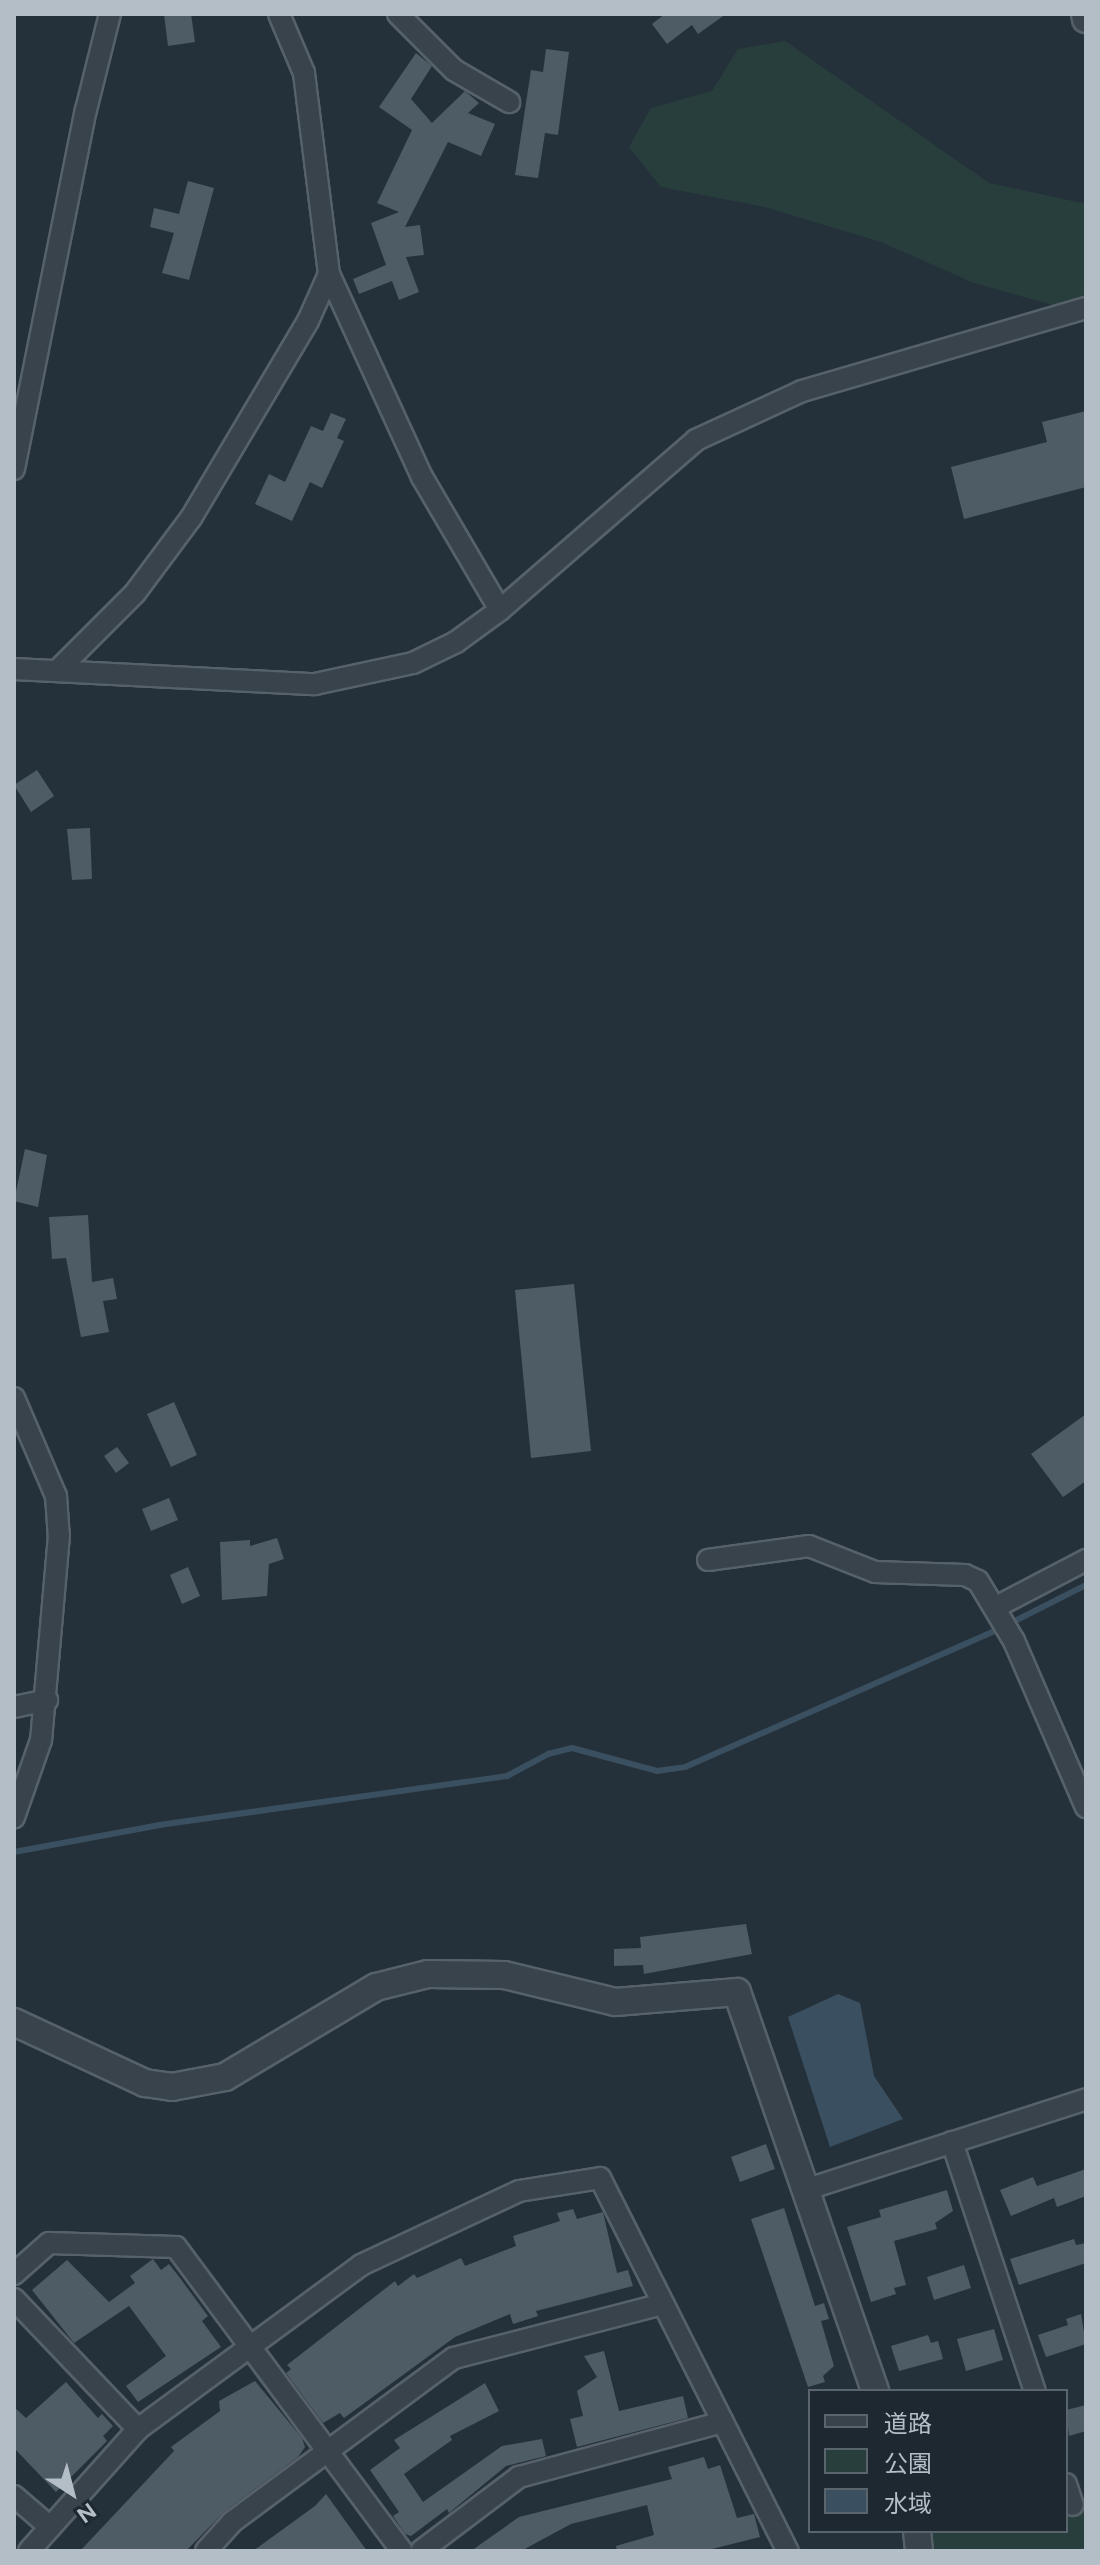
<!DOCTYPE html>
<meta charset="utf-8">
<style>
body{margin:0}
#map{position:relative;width:1100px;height:2565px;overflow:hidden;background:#25313a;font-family:Figtree,"Noto Sans JP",sans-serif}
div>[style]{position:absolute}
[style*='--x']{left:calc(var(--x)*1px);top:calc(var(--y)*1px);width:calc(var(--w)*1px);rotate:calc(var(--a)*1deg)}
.green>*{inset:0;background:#283e3c}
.water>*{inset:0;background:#3a5060}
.stream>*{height:6px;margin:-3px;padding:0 3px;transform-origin:3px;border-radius:3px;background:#3a5060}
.building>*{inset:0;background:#4e5c65}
.roads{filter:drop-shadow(2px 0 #576169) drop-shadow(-2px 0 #576169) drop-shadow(0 2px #576169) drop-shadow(0 -2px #576169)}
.minor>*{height:20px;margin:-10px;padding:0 10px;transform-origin:10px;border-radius:10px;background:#39434b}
.tertiary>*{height:26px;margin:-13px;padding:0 13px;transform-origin:13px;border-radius:13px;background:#39434b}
span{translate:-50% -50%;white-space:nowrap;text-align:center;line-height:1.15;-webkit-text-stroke:6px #1e2830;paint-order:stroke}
.frame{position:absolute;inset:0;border:16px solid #b4bec6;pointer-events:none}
.legend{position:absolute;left:808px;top:2389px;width:260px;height:144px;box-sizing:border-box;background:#1e2830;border:2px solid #5a646c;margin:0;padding:10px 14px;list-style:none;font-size:24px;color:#b4bec6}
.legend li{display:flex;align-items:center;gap:16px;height:40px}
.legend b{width:40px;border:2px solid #5a646c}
.north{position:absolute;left:32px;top:2453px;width:80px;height:80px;-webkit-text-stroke:6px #1e2830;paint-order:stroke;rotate:144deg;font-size:22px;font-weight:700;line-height:32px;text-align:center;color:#b4bec6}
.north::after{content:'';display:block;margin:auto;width:28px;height:36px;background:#b4bec6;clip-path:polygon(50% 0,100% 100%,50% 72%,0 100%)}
</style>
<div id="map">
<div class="green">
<i style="clip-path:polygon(785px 41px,989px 183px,1086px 204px,1086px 326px,1074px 311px,974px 283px,881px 242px,765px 207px,661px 187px,629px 147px,651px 108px,712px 91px,738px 49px)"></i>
<i style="clip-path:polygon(1066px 2511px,1086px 2511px,1086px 2551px,926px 2551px,924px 2531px,1066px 2531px)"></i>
</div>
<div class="water">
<i style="clip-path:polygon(838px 1994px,860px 2003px,874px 2076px,903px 2119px,830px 2147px,788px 2017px)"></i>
</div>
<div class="stream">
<i style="--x:14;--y:1852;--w:147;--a:-10.5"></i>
<i style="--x:159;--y:1825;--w:351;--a:-8"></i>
<i style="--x:507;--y:1776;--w:47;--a:-28.2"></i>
<i style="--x:548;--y:1754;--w:25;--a:-14"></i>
<i style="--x:572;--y:1748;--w:88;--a:15.1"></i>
<i style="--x:657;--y:1771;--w:28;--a:-8"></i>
<i style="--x:685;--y:1767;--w:345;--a:-23.7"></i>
<i style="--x:1001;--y:1628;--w:95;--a:-26.8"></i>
</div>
<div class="building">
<i style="clip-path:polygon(164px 14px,191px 14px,195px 42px,168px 46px)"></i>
<i style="clip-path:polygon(665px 14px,726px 14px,698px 34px,692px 25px,667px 44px,652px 24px)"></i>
<i style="clip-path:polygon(546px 49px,569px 52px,558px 135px,545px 133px,538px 178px,515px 175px,531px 70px,543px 72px)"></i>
<i style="clip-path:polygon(416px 53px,432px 66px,411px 99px,432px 123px,465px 91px,479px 103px,468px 113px,495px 124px,481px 156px,448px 142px,405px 227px,420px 225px,424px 255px,406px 257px,419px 292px,399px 300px,392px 281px,359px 294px,353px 279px,386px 265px,371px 223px,399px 212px,377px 203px,412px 130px,379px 107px)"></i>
<i style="clip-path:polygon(188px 181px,214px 188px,189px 280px,162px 273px,174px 233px,150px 227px,154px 208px,179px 214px)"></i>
<i style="clip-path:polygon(1086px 411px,1086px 487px,964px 519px,951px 467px,1047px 442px,1042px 422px)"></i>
<i style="clip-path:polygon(331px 413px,346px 419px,337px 438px,344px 441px,322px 488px,310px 482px,292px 521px,255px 504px,269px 474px,285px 482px,311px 426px,323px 431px)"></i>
<i style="clip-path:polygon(37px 770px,54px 796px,31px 812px,14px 785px)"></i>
<i style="clip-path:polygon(90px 828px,92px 879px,72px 880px,67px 829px)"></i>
<i style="clip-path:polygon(25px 1149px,47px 1155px,38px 1207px,14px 1201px)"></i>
<i style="clip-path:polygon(88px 1215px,92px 1282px,113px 1278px,117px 1299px,103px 1301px,109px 1332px,81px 1337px,66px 1258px,52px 1259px,49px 1217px)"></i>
<i style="clip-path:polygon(574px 1284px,591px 1451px,531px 1458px,515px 1290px)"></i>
<i style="clip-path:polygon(174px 1402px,197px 1455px,171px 1467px,147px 1414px)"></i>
<i style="clip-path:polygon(1086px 1414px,1086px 1481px,1063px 1497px,1031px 1454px)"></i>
<i style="clip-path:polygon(117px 1447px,129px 1463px,116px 1473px,104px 1456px)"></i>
<i style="clip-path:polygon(169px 1498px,178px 1520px,151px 1531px,142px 1509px)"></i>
<i style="clip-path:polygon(277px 1538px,284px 1559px,269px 1564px,267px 1596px,222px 1600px,220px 1542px,250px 1540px,250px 1546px)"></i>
<i style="clip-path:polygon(188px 1567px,200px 1596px,182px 1604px,170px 1575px)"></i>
<i style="clip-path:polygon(746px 1924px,752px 1954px,644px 1974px,643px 1965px,614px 1966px,614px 1949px,641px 1948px,640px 1937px)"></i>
<i style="clip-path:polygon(766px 2144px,775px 2169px,740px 2182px,731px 2157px)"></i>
<i style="clip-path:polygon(1086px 2169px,1086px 2196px,1057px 2207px,1054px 2198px,1011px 2216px,1000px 2190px,1033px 2177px,1037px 2186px)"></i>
<i style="clip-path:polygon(947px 2190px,953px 2211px,935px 2223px,937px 2229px,894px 2241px,906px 2285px,894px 2288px,896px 2294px,871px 2302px,847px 2227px,881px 2217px,879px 2210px)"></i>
<i style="clip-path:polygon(784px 2208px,815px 2306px,824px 2303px,829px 2319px,821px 2321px,834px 2366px,823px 2376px,825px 2382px,808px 2387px,751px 2219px)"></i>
<i style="clip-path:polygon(573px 2209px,577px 2219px,603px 2212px,617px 2273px,628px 2270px,633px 2286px,536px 2311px,538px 2316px,513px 2324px,510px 2314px,455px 2337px,344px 2418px,340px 2413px,323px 2423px,286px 2373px,291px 2369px,287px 2365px,395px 2281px,398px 2286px,414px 2274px,417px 2278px,461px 2258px,465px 2266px,516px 2246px,513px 2236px,560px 2221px,557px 2213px)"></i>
<i style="clip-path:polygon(1074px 2239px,1076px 2245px,1086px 2243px,1086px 2263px,1019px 2285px,1010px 2259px)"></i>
<i style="clip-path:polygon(153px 2259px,161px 2270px,169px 2264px,180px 2278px,208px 2316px,202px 2321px,221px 2347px,138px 2402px,126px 2386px,166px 2356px,129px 2306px,74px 2343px,32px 2290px,67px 2260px,109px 2302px,135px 2283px,130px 2276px)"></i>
<i style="clip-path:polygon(964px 2265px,971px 2288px,934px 2300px,927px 2277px)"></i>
<i style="clip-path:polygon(1081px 2314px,1086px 2344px,1046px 2357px,1038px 2335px,1068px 2325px,1066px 2319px)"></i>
<i style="clip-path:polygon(994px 2329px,1003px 2360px,966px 2371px,957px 2339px)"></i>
<i style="clip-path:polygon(928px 2335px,931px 2343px,938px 2341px,943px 2359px,899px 2371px,891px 2346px)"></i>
<i style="clip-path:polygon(604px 2351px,619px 2411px,683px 2396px,688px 2418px,577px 2447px,570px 2419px,583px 2416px,577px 2391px,597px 2377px,584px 2356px)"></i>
<i style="clip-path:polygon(255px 2381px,302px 2438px,305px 2447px,298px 2457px,224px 2512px,186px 2551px,80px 2551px,174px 2451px,171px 2447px,220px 2411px,219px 2401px)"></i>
<i style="clip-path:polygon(66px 2382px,98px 2418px,102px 2414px,113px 2426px,103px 2436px,107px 2441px,56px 2492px,14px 2448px,14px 2407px,26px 2418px)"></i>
<i style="clip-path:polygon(485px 2383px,499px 2411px,450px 2436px,452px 2440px,404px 2474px,423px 2502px,502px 2446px,542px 2439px,546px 2456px,506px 2466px,449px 2513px,447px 2509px,411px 2536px,405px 2534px,393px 2516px,399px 2512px,370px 2470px,400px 2448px,394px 2440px)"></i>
<i style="clip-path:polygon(1086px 2405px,1086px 2431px,1069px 2436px,1066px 2410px)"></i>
<i style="clip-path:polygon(704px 2457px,708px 2469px,720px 2465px,737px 2518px,754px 2514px,760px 2537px,704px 2551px,617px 2551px,616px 2546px,654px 2535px,647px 2505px,571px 2524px,521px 2551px,471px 2551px,519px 2517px,672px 2479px,668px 2467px)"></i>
<i style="clip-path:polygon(326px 2494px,367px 2551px,253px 2551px,315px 2506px)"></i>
</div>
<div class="roads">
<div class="minor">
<i style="--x:398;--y:14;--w:79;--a:45"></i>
<i style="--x:454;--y:70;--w:64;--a:30.2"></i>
<i style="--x:329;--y:274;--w:223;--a:65.4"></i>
<i style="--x:422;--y:477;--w:154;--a:59.6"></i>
<i style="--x:14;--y:469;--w:366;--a:-78.7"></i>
<i style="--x:86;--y:110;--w:99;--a:-76"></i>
<i style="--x:14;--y:669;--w:301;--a:2.9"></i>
<i style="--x:315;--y:684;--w:100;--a:-12.1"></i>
<i style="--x:413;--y:663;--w:48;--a:-26"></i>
<i style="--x:456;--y:642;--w:54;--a:-36"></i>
<i style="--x:500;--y:610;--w:259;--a:-40.9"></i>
<i style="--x:696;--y:440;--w:117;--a:-24.8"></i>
<i style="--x:802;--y:391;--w:296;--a:-16.3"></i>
<i style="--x:57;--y:671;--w:110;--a:-45"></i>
<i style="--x:135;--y:593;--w:94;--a:-53.3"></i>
<i style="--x:191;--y:518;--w:229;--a:-59.3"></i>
<i style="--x:308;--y:321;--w:51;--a:-65.9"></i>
<i style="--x:329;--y:274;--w:203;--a:-97.1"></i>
<i style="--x:304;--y:73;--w:64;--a:-113"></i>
<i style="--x:14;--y:1398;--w:107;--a:66.8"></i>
<i style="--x:56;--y:1496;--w:39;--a:86"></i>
<i style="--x:59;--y:1535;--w:206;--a:95"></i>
<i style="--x:41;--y:1740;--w:82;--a:109.3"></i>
<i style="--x:708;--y:1560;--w:102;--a:-7.9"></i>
<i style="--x:809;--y:1546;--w:71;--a:21.5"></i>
<i style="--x:875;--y:1572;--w:90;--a:1.9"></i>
<i style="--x:965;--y:1575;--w:14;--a:25"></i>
<i style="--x:978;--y:1581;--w:70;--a:59"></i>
<i style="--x:1014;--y:1641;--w:181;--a:66.6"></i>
<i style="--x:996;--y:1607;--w:102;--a:-27.6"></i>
<i style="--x:14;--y:1707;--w:34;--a:-12"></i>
<i style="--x:952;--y:2142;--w:262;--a:71.6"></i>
<i style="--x:808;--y:2189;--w:292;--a:-17.9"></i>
<i style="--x:14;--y:2274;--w:47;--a:-41.5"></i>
<i style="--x:49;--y:2243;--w:127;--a:1.8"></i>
<i style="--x:176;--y:2247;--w:379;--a:53.4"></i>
<i style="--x:14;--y:2299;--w:180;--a:46.4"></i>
<i style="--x:1066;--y:2484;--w:22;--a:72"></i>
<i style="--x:14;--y:2496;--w:48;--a:40.7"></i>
<i style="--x:29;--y:2551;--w:164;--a:-48.2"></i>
<i style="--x:138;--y:2429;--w:277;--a:-36.3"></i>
<i style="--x:361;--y:2265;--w:174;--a:-25.1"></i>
<i style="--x:519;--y:2191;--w:82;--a:-9.1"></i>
<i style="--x:600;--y:2178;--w:418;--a:63.3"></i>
<i style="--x:206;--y:2551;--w:39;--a:-48"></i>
<i style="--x:232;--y:2522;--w:276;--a:-36.5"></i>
<i style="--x:454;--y:2358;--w:216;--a:-14.5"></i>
<i style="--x:421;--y:2551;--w:123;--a:-37.1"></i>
<i style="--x:519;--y:2477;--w:211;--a:-15.1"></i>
</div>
<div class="tertiary">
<i style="--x:1085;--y:14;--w:5;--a:79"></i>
<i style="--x:14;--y:2022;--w:145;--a:25"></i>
<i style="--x:145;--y:2083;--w:27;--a:8"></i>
<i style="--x:172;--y:2087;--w:54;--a:-10.7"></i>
<i style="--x:225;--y:2077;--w:176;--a:-30.8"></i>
<i style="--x:376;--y:1987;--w:54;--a:-14"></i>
<i style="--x:428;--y:1974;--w:76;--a:0.8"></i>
<i style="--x:504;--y:1975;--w:115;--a:13.6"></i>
<i style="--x:616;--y:2002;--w:121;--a:-4.7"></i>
<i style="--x:737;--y:1992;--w:422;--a:70.9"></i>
<i style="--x:917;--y:2531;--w:20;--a:84"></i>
</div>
</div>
<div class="frame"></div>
<ul class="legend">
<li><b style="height:10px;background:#39434b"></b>道路</li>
<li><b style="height:22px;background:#283e3c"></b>公園</li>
<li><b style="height:22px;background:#3a5060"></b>水域</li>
</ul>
<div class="north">N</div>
</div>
